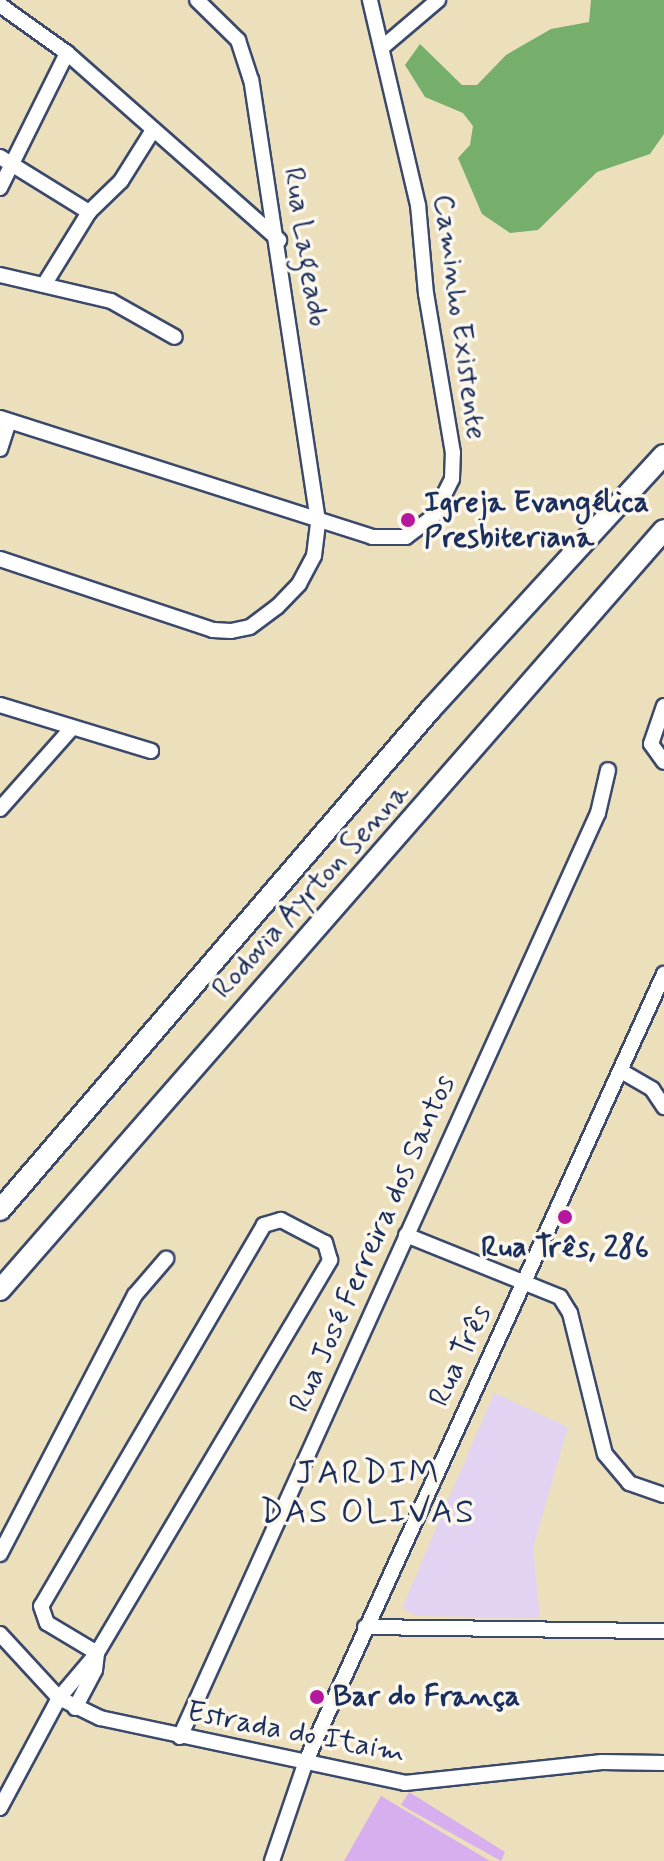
<!DOCTYPE html>
<meta charset="utf-8">
<style>
body{margin:0}
#map{position:relative;width:664px;height:1861px;overflow:hidden;background:#ecdfbc;font-family:Mynerve,sans-serif}
div>[style]{position:absolute}
[style*='--x']{left:calc(var(--x)*1px);top:calc(var(--y)*1px);width:calc(var(--w)*1px);rotate:calc(var(--a)*1deg)}
.built>*{inset:0;background:#e3d3f2}
.forest>*{inset:0;background:#76ae6c}
.building>*{inset:0;background:#d7afef}
.roads{filter:drop-shadow(2px 0 #3a496c) drop-shadow(-2px 0 #3a496c) drop-shadow(0 2px #3a496c) drop-shadow(0 -2px #3a496c)}
.minor>*{height:14px;margin:-7px;padding:0 7px;transform-origin:7px;border-radius:7px;background:#fff}
.highway>*{height:20px;margin:-10px;padding:0 10px;transform-origin:10px;border-radius:10px;background:#fff}
.dots>*{width:22px;height:22px;translate:-50% -50%;box-sizing:border-box;border:4px solid #fbf7ec;border-radius:50%}
span{translate:-50% -50%;white-space:nowrap;text-align:center;line-height:1.15;-webkit-text-stroke:7px #fbf7ec;paint-order:stroke}
.street-label{font-size:30px;color:#1b2f5e}
.poi-label{font-size:30px;color:#1b2f5e;font-weight:700}
.left{translate:0 -50%;text-align:left}
.quarter-label{font-size:34px;color:#1b2f5e;letter-spacing:2px}
</style>
<div id="map">
<div class="built">
<i style="clip-path:polygon(494px 1393px,568px 1427px,533px 1548px,540px 1618px,416px 1616px,402px 1608px)"></i>
</div>
<div class="forest">
<i style="clip-path:polygon(591px 0,664px 0,664px 134px,650px 154px,597px 172px,538px 230px,510px 233px,482px 214px,458px 158px,470px 145px,473px 126px,463px 113px,425px 97px,405px 65px,420px 44px,462px 85px,477px 85px,506px 55px,551px 29px,589px 22px)"></i>
</div>
<div class="building">
<i style="clip-path:polygon(404px 511px,415px 515px,408px 527px,398px 526px)"></i>
<i style="clip-path:polygon(409px 1792px,505px 1852px,501px 1861px,401px 1805px)"></i>
<i style="clip-path:polygon(381px 1796px,490px 1861px,344px 1861px)"></i>
</div>
<div class="roads">
<div class="minor">
<i style="--x:0;--y:5;--w:82;--a:35.6"></i>
<i style="--x:67;--y:53;--w:283;--a:41.4"></i>
<i style="--x:384;--y:46;--w:71;--a:-40.4"></i>
<i style="--x:0;--y:157;--w:105;--a:31.7"></i>
<i style="--x:0;--y:188;--w:151;--a:-63.6"></i>
<i style="--x:0;--y:275;--w:114;--a:13.2"></i>
<i style="--x:111;--y:301;--w:73;--a:29.4"></i>
<i style="--x:44;--y:285;--w:86;--a:-58.3"></i>
<i style="--x:89;--y:212;--w:45;--a:-44.1"></i>
<i style="--x:121;--y:181;--w:60;--a:-57.9"></i>
<i style="--x:0;--y:418;--w:391;--a:17.7"></i>
<i style="--x:372;--y:537;--w:34;--a:0"></i>
<i style="--x:406;--y:537;--w:34;--a:-37"></i>
<i style="--x:433;--y:517;--w:42;--a:-63.4"></i>
<i style="--x:452;--y:479;--w:26;--a:-88"></i>
<i style="--x:453;--y:453;--w:161;--a:-99.6"></i>
<i style="--x:426;--y:294;--w:89;--a:-95.1"></i>
<i style="--x:418;--y:205;--w:211;--a:-103.2"></i>
<i style="--x:0;--y:449;--w:29;--a:-72"></i>
<i style="--x:0;--y:559;--w:225;--a:18.4"></i>
<i style="--x:213;--y:630;--w:18;--a:3"></i>
<i style="--x:231;--y:631;--w:19;--a:-12"></i>
<i style="--x:250;--y:627;--w:34;--a:-37"></i>
<i style="--x:277;--y:607;--w:32;--a:-46"></i>
<i style="--x:299;--y:584;--w:32;--a:-62"></i>
<i style="--x:314;--y:556;--w:35;--a:-83"></i>
<i style="--x:318;--y:521;--w:446;--a:-98.6"></i>
<i style="--x:251;--y:80;--w:42;--a:-108"></i>
<i style="--x:238;--y:40;--w:57;--a:-135.7"></i>
<i style="--x:0;--y:705;--w:158;--a:16.9"></i>
<i style="--x:664;--y:706;--w:40;--a:108.9"></i>
<i style="--x:651;--y:744;--w:22;--a:54"></i>
<i style="--x:0;--y:809;--w:107;--a:-48.4"></i>
<i style="--x:621;--y:1071;--w:36;--a:30"></i>
<i style="--x:652;--y:1089;--w:22;--a:56"></i>
<i style="--x:406;--y:1235;--w:166;--a:21.9"></i>
<i style="--x:560;--y:1297;--w:19;--a:58"></i>
<i style="--x:570;--y:1313;--w:145;--a:76.1"></i>
<i style="--x:605;--y:1454;--w:38;--a:50"></i>
<i style="--x:629;--y:1483;--w:37;--a:19"></i>
<i style="--x:0;--y:1554;--w:292;--a:-62.5"></i>
<i style="--x:135;--y:1295;--w:48;--a:-49.3"></i>
<i style="--x:365;--y:1627;--w:299;--a:0.8"></i>
<i style="--x:0;--y:1634;--w:87;--a:47.3"></i>
<i style="--x:59;--y:1698;--w:46;--a:26"></i>
<i style="--x:100;--y:1718;--w:312;--a:12"></i>
<i style="--x:405;--y:1783;--w:198;--a:-6.1"></i>
<i style="--x:602;--y:1762;--w:62;--a:0.9"></i>
<i style="--x:75;--y:1708;--w:43;--a:-62.2"></i>
<i style="--x:95;--y:1670;--w:17;--a:-83"></i>
<i style="--x:180;--y:1737;--w:1014;--a:-65.66"></i>
<i style="--x:598;--y:813;--w:44;--a:-76.9"></i>
<i style="--x:0;--y:1808;--w:125;--a:-61.8"></i>
<i style="--x:59;--y:1698;--w:59;--a:-49.8"></i>
<i style="--x:97;--y:1653;--w:457;--a:-59.3"></i>
<i style="--x:330;--y:1260;--w:18;--a:-106"></i>
<i style="--x:325;--y:1243;--w:50;--a:-152.4"></i>
<i style="--x:281;--y:1220;--w:18;--a:164"></i>
<i style="--x:264;--y:1225;--w:441;--a:120.3"></i>
<i style="--x:41;--y:1606;--w:18;--a:71"></i>
<i style="--x:47;--y:1623;--w:58;--a:31"></i>
<i style="--x:272;--y:1861;--w:106;--a:-71.2"></i>
<i style="--x:306;--y:1761;--w:865;--a:-65.54"></i>
</div>
<div class="highway">
<i style="--x:0;--y:1210;--w:659;--a:-49.3"></i>
<i style="--x:430;--y:710;--w:346;--a:-47.5"></i>
<i style="--x:0;--y:1290;--w:1009;--a:-48.86"></i>
</div>
</div>
<div class="dots">
<i style="left:408px;top:520px;background:#b5179e"></i>
<i style="left:565px;top:1217px;background:#b5179e"></i>
<i style="left:317px;top:1697px;background:#b5179e"></i>
</div>
<div class="street-label">
<span style="left:305px;top:247px;rotate:81deg">Rua Lageado</span>
<span style="left:459px;top:317px;rotate:82deg">Caminho Existente</span>
<span style="left:311px;top:891px;rotate:-48deg">Rodovia Ayrton Senna</span>
<span style="left:373px;top:1244px;rotate:-66deg">Rua José Ferreira dos Santos</span>
<span style="left:461px;top:1356px;rotate:-65deg">Rua Três</span>
<span style="left:296px;top:1733px;rotate:11deg">Estrada do Itaim</span>
</div>
<div class="poi-label">
<span class="left" style="left:424px;top:520px">Igreja Evangélica<br>Presbiteriana</span>
<span style="left:565px;top:1248px">Rua Três, 286</span>
<span class="left" style="left:333px;top:1697px">Bar do França</span>
</div>
<div class="quarter-label">
<span style="left:368px;top:1493px">JARDIM<br>DAS OLIVAS</span>
</div>
</div>
